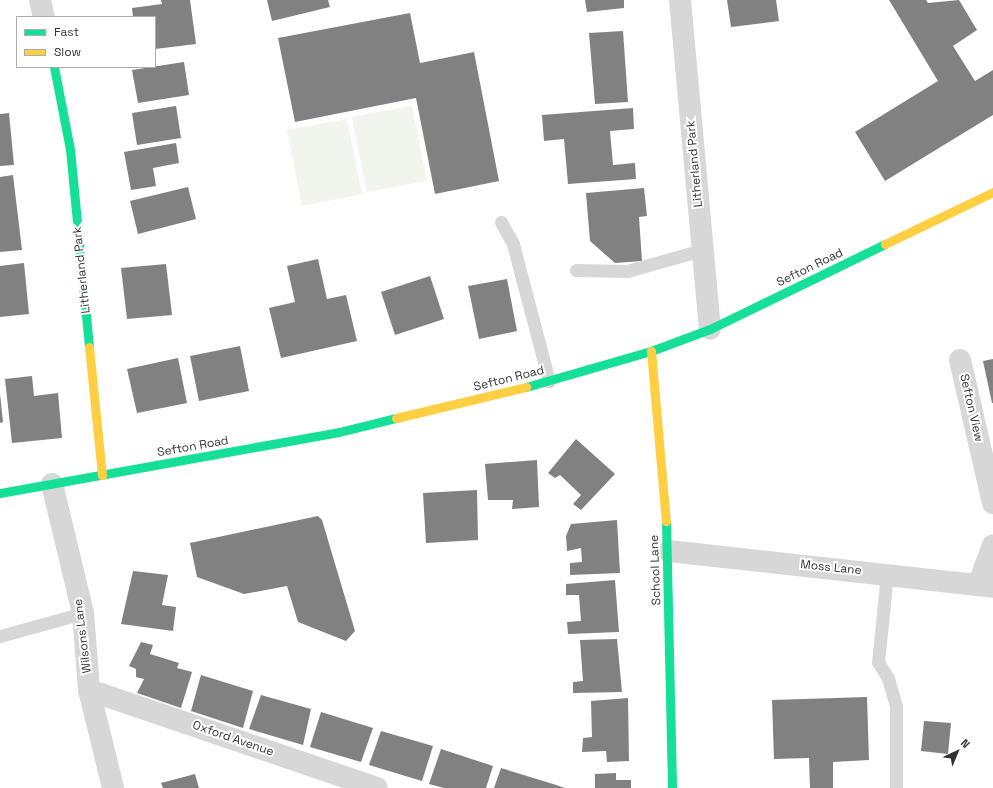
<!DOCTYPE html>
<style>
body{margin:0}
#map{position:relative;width:993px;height:788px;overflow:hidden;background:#fff;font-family:"Space Grotesk",sans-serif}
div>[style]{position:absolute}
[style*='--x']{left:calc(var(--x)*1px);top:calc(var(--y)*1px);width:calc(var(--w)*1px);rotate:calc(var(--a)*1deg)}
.green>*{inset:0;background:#f1f5ed}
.building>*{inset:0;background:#818181}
.lane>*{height:13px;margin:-6.5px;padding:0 6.5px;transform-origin:6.5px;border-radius:6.5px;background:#d7d7d7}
.street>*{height:22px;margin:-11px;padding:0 11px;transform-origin:11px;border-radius:11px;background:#d7d7d7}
.fast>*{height:9px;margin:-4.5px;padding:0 4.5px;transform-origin:4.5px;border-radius:4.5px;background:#16e098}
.slow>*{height:9px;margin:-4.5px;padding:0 4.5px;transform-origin:4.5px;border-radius:4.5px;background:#ffcf43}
span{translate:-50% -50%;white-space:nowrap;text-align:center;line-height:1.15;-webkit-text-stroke:4px #fff;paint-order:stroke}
.street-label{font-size:12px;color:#333}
.legend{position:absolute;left:16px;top:16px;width:140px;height:52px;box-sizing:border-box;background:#fff;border:1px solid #adadad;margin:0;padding:5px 7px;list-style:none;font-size:12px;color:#333}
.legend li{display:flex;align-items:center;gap:8px;height:20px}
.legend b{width:20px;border:1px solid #adadad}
.north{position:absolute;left:937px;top:732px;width:40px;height:40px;-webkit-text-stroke:3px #fff;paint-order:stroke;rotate:44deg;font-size:11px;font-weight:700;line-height:16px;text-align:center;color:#333}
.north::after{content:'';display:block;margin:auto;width:14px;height:18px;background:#333;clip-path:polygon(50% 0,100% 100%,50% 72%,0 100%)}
</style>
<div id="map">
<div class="green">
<i style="clip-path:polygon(412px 106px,427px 181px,367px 192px,352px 117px)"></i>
<i style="clip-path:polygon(347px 119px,362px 194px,302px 206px,287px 130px)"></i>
</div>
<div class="building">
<i style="clip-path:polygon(161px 0,190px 0,196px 44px,155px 49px,155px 17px,133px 17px,132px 8px,162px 4px)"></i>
<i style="clip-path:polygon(267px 0,328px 0,330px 7px,272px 21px)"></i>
<i style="clip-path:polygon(585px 0,624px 0,624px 8px,587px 12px)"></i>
<i style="clip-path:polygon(727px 0,776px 0,779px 21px,731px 27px)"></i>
<i style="clip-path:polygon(889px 0,926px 0,928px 3px,959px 0,977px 30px,953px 46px,975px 81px,993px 70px,993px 115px,885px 181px,855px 132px,938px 81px)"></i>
<i style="clip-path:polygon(410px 13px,420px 63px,474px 52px,499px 181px,435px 194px,416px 98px,295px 122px,278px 38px)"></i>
<i style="clip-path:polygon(623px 31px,628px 102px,595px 104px,589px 33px)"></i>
<i style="clip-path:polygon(184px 62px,189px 95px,138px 103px,132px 70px)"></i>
<i style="clip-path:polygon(176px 106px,181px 138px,137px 145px,132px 113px)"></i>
<i style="clip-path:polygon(633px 108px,634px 129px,610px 131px,613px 165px,635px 163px,636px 179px,568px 184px,564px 139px,544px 141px,542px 115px)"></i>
<i style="clip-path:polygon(9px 113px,14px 165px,0 166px,0 114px)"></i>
<i style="clip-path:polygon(176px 143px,179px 163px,153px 168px,156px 186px,131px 190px,124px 152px)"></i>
<i style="clip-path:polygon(13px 175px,22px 250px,0 252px,0 177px)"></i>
<i style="clip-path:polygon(188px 187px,196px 219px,138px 234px,130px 201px)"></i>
<i style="clip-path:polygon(644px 188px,647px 216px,639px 217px,642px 261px,615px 263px,590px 241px,586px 193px)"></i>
<i style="clip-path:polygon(318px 259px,327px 299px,346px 295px,357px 341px,281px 358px,269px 308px,295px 302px,287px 266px)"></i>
<i style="clip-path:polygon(24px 263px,29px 314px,0 317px,0 266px)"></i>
<i style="clip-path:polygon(166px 264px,172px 315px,127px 319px,121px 268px)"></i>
<i style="clip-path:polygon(430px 276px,444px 319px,395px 335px,381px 292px)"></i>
<i style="clip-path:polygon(507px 279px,517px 331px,479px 339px,468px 286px)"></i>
<i style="clip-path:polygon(240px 346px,249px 391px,199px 401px,190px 356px)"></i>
<i style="clip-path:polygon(178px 358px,187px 403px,137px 413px,127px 369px)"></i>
<i style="clip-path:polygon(993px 359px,993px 403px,992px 403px,983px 361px)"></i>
<i style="clip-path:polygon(32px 376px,34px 396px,58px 393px,62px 438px,12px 443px,5px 379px)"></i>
<i style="clip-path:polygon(0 394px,3px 422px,0 423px)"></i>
<i style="clip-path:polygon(576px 439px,615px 474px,581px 510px,573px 504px,581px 495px,560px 475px,555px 478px,548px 473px)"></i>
<i style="clip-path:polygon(537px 460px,539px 507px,512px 509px,513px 500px,488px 500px,485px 464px)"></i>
<i style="clip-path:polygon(477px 490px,478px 540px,426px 543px,423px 493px)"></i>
<i style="clip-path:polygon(318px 516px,322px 520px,355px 631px,346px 641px,298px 622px,287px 586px,244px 594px,197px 577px,190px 543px)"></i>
<i style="clip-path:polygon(617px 520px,620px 573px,570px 575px,570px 563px,582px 562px,581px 548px,567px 551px,566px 536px,571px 524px)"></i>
<i style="clip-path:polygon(133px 571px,168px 575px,162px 605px,176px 607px,173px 631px,121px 624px)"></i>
<i style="clip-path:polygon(615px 580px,619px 632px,568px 634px,567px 622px,581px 621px,579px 595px,566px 595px,566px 584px)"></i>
<i style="clip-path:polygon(617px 639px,622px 692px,573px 693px,573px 682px,583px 681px,580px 640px)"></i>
<i style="clip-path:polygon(141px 642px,153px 645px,150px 654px,179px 663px,177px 668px,192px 672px,181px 708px,137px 693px,144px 679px,136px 677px,136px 669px,129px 666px)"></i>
<i style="clip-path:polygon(201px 675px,253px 691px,243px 728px,191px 711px)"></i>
<i style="clip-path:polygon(261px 695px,311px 709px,303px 745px,249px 729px)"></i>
<i style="clip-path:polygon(867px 697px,869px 760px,833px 762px,833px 788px,810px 788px,809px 758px,774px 759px,772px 700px)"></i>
<i style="clip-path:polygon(628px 698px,629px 761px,607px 762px,606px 751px,582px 752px,583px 738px,592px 737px,591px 701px)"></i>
<i style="clip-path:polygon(321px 712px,373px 728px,361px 762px,310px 747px)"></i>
<i style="clip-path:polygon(924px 721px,951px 723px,948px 754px,921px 751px)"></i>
<i style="clip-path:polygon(381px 731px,433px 746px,422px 781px,369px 765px)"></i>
<i style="clip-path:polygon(441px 749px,493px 766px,486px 788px,444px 788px,429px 784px)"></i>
<i style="clip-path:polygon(501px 768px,553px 784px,565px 788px,494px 788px)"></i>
<i style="clip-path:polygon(616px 773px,616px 780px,631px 780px,631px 788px,595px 788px,595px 774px)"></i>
<i style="clip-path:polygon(195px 774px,199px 788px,163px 788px,161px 783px)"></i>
</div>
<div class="lane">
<i style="--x:501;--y:222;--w:25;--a:61"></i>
<i style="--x:513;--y:244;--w:142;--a:75.3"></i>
<i style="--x:576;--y:270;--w:51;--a:1.1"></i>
<i style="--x:627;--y:271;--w:78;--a:-15.6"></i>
<i style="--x:887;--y:574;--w:88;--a:95.8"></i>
<i style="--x:878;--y:662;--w:19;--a:58"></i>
<i style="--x:888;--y:678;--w:29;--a:74"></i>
<i style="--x:896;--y:706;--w:82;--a:90"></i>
<i style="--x:0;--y:636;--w:86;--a:-15.5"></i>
</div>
<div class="street">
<i style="--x:40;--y:0;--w:17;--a:77"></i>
<i style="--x:680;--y:0;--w:330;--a:84.8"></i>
<i style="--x:960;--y:360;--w:147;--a:77"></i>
<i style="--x:52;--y:484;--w:133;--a:76.5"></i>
<i style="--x:83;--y:613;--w:77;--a:85.5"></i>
<i style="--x:89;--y:690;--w:101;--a:76.2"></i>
<i style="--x:669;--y:551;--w:326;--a:6.3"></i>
<i style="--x:979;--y:583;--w:40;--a:-69.8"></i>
<i style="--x:89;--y:690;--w:304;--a:18.8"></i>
</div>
<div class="fast">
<i style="--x:54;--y:67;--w:84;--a:79"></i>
<i style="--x:70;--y:149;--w:199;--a:84.5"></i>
<i style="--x:526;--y:387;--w:130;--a:-16.1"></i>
<i style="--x:651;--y:351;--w:63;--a:-20.4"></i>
<i style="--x:710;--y:329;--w:195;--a:-25.9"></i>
<i style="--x:0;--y:493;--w:344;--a:-10.2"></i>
<i style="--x:339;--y:432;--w:59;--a:-13.8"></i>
<i style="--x:666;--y:521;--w:267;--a:88.7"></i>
</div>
<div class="slow">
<i style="--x:885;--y:244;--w:120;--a:-25.7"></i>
<i style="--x:89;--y:347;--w:129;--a:84.2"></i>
<i style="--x:651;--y:351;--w:171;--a:85"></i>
<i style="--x:396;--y:418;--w:134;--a:-13.4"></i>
</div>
<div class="street-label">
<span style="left:695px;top:164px;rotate:-95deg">Litherland Park</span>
<span style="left:810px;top:268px;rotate:-26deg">Sefton Road</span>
<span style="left:82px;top:270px;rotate:-96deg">Litherland Park</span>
<span style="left:509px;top:379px;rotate:-14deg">Sefton Road</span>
<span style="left:971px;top:408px;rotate:77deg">Sefton View</span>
<span style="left:193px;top:447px;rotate:-10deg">Sefton Road</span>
<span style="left:831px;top:568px;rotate:6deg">Moss Lane</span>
<span style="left:656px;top:570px;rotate:-92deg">School Lane</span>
<span style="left:83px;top:636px;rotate:-97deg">Wilsons Lane</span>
<span style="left:233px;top:739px;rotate:19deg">Oxford Avenue</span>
</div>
<ul class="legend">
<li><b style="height:5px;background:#16e098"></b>Fast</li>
<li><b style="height:5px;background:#ffcf43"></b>Slow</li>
</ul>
<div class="north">N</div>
</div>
